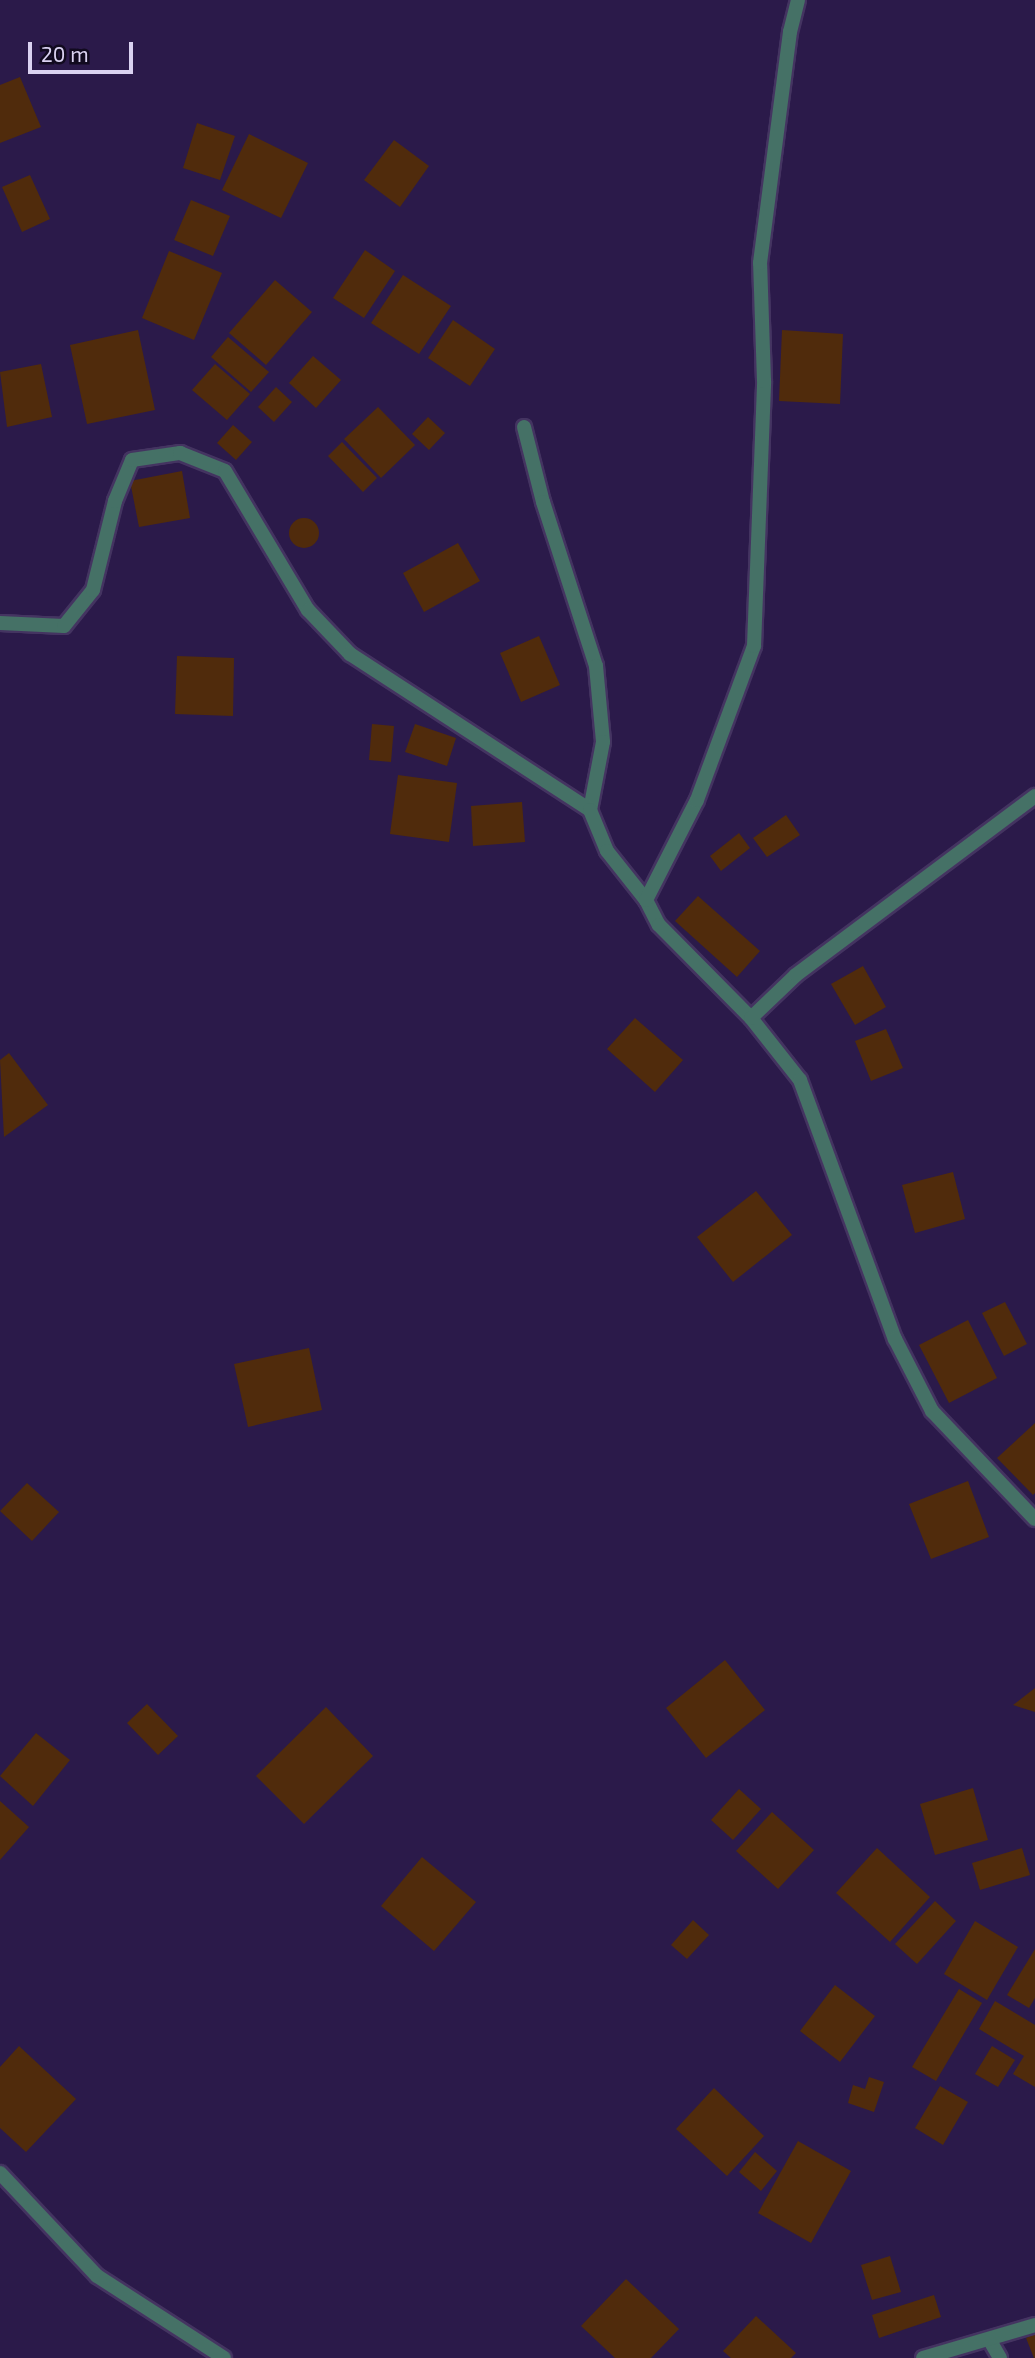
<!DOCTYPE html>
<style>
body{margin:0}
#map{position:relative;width:1035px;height:2358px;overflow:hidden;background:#2b1a4a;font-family:"Exo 2",sans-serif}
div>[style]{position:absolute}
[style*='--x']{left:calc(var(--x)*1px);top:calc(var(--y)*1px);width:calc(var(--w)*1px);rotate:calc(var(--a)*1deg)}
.building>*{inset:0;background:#502b0c}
.round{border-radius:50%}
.roads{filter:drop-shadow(2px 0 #443461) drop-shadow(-2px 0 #443461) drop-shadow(0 2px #443461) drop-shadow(0 -2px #443461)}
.minor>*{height:14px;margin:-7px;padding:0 7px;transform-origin:7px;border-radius:7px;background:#457166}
.tertiary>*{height:14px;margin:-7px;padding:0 7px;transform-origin:7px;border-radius:7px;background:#457166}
span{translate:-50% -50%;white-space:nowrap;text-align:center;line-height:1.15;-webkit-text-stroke:5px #110a1f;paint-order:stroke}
.scale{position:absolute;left:28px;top:42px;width:105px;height:32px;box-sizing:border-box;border:4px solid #dad2f1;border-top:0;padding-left:9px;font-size:21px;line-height:24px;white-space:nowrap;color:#dad2f1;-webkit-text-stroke:5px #110a1f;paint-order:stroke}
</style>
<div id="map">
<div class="building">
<i style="clip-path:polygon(20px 77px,41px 127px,0 143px,0 85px)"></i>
<i style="clip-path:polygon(197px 123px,235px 136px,220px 180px,183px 168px)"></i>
<i style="clip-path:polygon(249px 134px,308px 163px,281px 218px,222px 190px)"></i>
<i style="clip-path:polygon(394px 140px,429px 166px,400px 207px,364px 180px)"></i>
<i style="clip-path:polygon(30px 175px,50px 219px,22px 232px,2px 187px)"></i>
<i style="clip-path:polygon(191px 200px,230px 216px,213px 256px,174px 240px)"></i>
<i style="clip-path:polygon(365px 250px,395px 271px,364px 318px,333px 298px)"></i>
<i style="clip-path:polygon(169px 251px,222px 273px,194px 340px,142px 318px)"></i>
<i style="clip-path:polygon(403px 275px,451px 306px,419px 354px,371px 323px)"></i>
<i style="clip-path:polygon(275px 280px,312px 312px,266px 365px,229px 333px)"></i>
<i style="clip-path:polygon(453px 320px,495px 349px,470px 386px,428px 358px)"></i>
<i style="clip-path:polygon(138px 330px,155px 410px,87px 424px,70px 345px)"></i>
<i style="clip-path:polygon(782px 330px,843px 334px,840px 404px,779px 401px)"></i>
<i style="clip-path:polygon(228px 337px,269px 372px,251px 392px,211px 357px)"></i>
<i style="clip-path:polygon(313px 356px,341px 380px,316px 408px,289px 383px)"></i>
<i style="clip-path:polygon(41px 364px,52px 417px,7px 427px,0 372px)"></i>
<i style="clip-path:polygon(215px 364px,250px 394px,227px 420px,192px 390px)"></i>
<i style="clip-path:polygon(276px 387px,292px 402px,274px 422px,258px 407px)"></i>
<i style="clip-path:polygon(378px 407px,415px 445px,381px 478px,344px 439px)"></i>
<i style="clip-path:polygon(428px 417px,445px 433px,429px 450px,412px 434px)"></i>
<i style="clip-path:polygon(233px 425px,252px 442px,236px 460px,217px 443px)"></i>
<i style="clip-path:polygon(342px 442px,377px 478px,363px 492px,328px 456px)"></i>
<i style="clip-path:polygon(182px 471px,190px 518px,139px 527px,130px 481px)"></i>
<i class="round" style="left:289px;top:518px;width:30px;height:30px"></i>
<i style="clip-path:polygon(458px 543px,480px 581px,424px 612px,403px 573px)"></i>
<i style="clip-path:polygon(539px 636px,560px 685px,521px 702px,500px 653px)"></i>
<i style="clip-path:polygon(177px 656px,234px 658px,233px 716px,175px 714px)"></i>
<i style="clip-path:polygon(372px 724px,394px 726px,391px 762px,369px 760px)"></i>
<i style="clip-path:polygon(415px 724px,456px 738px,447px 766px,405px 752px)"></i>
<i style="clip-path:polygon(398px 775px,457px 783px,449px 842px,390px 834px)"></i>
<i style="clip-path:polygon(522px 802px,525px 842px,473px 846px,471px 806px)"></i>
<i style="clip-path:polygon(786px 815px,800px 835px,767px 857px,753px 838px)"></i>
<i style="clip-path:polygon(739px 833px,750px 848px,721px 871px,710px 856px)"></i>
<i style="clip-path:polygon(698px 896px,760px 951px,737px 977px,675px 921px)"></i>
<i style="clip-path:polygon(863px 966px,886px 1007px,855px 1025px,831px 984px)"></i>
<i style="clip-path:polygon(635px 1018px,683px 1060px,655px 1092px,607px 1049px)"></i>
<i style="clip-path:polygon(886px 1029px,903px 1068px,871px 1081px,855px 1041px)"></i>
<i style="clip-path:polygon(9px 1053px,48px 1105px,4px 1137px,0 1060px)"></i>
<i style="clip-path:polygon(953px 1172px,965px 1219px,915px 1233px,902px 1185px)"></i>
<i style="clip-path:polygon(756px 1191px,792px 1235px,733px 1282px,697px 1237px)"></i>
<i style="clip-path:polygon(1005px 1302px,1027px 1344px,1004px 1356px,982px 1313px)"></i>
<i style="clip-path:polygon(968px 1320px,997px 1378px,949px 1403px,919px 1345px)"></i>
<i style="clip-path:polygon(309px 1348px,322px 1410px,248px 1427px,234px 1364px)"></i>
<i style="clip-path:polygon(1035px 1423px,1035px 1493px,1033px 1495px,997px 1458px)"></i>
<i style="clip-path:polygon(968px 1481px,989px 1537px,931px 1559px,909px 1504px)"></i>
<i style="clip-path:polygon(27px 1483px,59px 1512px,32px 1541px,0 1511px)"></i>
<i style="clip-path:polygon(725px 1660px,765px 1710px,706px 1758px,666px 1708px)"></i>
<i style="clip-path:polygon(1035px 1688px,1035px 1712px,1013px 1705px)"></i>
<i style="clip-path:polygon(147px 1704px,178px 1736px,158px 1755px,127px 1723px)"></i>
<i style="clip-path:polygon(326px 1707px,373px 1756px,304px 1824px,256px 1776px)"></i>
<i style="clip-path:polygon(36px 1733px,70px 1760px,33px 1806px,0 1776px)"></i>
<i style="clip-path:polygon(973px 1788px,988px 1840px,935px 1855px,920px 1804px)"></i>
<i style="clip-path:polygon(739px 1789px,761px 1809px,733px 1840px,711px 1820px)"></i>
<i style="clip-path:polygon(0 1801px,29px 1827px,0 1860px)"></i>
<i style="clip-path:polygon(772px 1812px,814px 1850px,778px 1889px,736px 1851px)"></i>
<i style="clip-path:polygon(877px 1848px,930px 1897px,890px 1942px,836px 1893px)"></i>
<i style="clip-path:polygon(1022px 1848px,1030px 1875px,980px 1890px,972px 1863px)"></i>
<i style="clip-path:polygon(422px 1857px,476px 1902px,434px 1951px,381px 1906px)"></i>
<i style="clip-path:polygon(935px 1901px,956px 1921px,917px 1964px,895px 1944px)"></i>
<i style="clip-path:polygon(693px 1920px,709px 1935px,687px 1959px,671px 1945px)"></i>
<i style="clip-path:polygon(975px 1921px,1018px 1947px,987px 2000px,944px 1974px)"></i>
<i style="clip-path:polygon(1035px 1949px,1035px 1998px,1029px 2008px,1007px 1995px)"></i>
<i style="clip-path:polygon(835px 1985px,875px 2016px,840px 2062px,800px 2031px)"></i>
<i style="clip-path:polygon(959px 1989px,982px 2003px,936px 2081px,912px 2067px)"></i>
<i style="clip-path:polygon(995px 2001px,1035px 2025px,1035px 2087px,1013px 2074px,1024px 2056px,979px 2029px)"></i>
<i style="clip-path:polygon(19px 2046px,76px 2099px,26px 2152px,0 2128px,0 2067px)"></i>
<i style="clip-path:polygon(992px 2046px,1015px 2060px,998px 2087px,975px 2074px)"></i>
<i style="clip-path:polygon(869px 2077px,884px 2082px,874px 2112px,848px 2103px,853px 2085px,865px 2089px)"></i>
<i style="clip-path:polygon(940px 2086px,968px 2102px,943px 2145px,915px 2128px)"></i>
<i style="clip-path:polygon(714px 2088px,764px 2136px,727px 2176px,676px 2129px)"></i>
<i style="clip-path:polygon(798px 2141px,851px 2171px,811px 2243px,758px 2213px)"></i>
<i style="clip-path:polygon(755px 2152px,777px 2171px,761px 2191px,739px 2172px)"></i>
<i style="clip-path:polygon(890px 2256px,901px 2292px,872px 2300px,861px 2265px)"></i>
<i style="clip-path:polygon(626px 2279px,679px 2329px,651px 2358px,615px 2358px,581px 2326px)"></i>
<i style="clip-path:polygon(934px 2295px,941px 2317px,879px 2338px,872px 2315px)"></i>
<i style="clip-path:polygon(756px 2316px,796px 2353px,791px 2358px,731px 2358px,723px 2351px)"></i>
<i style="clip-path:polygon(1035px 2334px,1035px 2358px,1034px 2358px,1026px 2338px)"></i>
</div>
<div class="roads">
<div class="minor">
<i style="--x:524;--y:427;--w:77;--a:75.8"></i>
<i style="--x:543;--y:502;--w:172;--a:72.1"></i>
<i style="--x:596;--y:666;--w:76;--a:84.7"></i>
<i style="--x:603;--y:742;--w:69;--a:100.8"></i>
<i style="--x:0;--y:623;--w:64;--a:2.7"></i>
<i style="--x:64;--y:626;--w:46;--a:-51.1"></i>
<i style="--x:93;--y:590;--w:92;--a:-76.1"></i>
<i style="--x:115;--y:501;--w:44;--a:-67.5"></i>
<i style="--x:132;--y:460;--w:49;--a:-8.3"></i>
<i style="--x:180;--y:453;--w:48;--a:21.8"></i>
<i style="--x:225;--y:471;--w:162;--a:59.2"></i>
<i style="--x:308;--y:610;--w:61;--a:46.3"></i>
<i style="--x:350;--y:654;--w:286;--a:33"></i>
<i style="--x:590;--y:810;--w:44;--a:67.5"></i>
<i style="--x:607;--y:851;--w:63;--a:51.5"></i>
<i style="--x:646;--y:900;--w:28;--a:63"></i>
<i style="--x:659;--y:925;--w:131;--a:45.3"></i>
<i style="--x:751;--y:1018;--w:79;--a:51.7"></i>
<i style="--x:800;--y:1080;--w:276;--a:69.9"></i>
<i style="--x:895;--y:1339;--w:81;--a:62.8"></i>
<i style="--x:932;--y:1411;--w:149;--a:46.4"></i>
<i style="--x:646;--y:900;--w:112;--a:-63"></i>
<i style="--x:697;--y:800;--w:164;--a:-69.7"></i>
<i style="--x:754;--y:646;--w:265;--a:-87.8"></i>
<i style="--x:764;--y:381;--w:118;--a:-91.9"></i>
<i style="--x:760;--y:263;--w:233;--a:-82.6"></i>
<i style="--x:790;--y:32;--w:33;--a:-76"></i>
<i style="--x:751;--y:1018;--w:62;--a:-43.7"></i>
<i style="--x:796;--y:975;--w:299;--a:-36.8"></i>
<i style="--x:989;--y:2339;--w:22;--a:60"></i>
</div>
<div class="tertiary">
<i style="--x:0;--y:2173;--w:141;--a:46.7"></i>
<i style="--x:97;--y:2276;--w:151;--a:32.8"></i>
<i style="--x:923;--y:2358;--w:117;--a:-16.4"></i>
</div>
</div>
<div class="scale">20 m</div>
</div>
